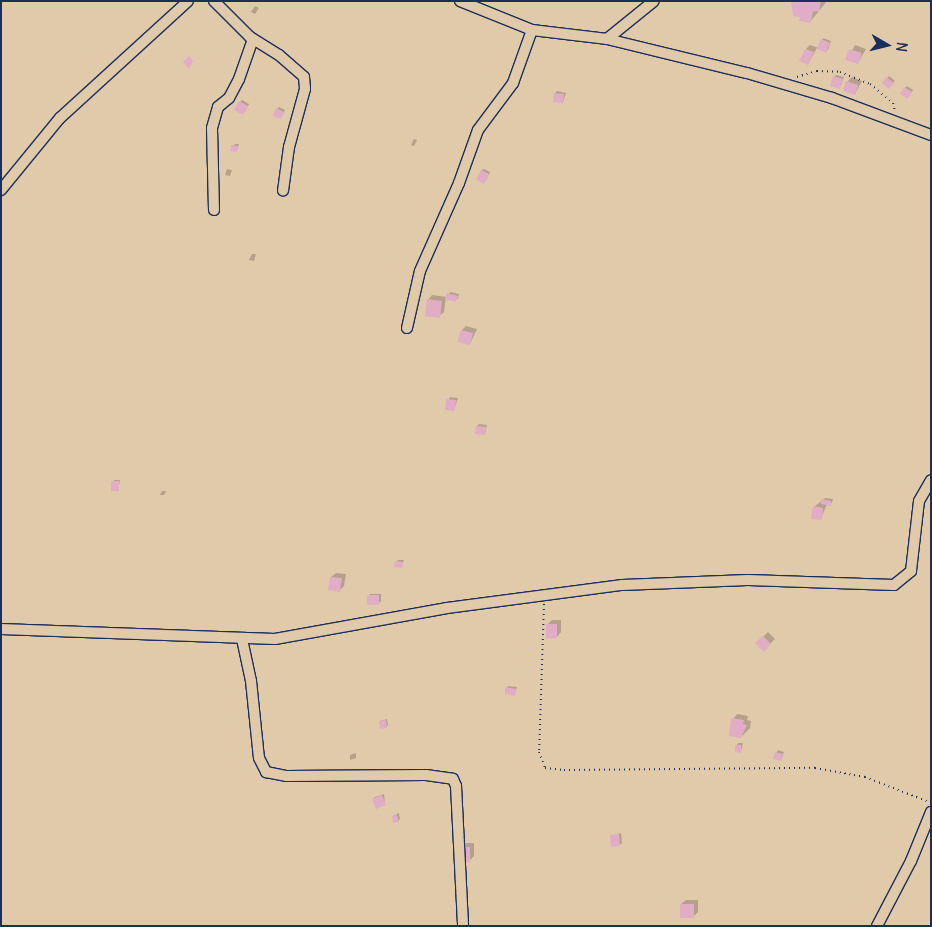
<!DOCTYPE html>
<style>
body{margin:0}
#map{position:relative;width:932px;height:927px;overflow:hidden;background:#e1caaa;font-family:Delius,sans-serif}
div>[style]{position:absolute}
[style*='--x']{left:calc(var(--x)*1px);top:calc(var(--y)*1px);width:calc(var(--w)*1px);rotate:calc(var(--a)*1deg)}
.shadow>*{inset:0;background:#0003}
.building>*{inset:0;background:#e1acc6}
.path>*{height:2px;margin-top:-1px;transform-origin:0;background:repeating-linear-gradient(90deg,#1b2f5e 0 1px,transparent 0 5px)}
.roads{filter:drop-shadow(1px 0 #1b2f5e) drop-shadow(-1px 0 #1b2f5e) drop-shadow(0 1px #1b2f5e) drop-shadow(0 -1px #1b2f5e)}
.street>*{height:10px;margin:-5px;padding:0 5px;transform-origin:5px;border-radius:5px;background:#e1caaa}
span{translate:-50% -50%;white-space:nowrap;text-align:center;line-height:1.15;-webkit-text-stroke:4.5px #e1caaa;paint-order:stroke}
.frame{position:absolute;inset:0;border:2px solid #1b2f5e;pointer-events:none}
.north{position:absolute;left:862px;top:20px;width:50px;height:50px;-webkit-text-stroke:4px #e1caaa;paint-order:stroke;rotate:98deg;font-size:14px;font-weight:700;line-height:20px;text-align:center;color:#1b2f5e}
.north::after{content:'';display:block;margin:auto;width:18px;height:22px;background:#1b2f5e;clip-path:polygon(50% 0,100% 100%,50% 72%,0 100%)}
</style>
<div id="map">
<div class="shadow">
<i style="clip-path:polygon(794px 1px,827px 1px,810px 22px,801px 16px)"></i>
<i style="clip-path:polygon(255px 6px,259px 8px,255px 14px,251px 12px)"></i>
<i style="clip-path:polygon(823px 38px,831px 41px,828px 50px,826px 51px,817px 48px,808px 64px,806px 49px,810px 45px,819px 48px)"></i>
<i style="clip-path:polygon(855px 45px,866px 49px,858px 63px,847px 59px)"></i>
<i style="clip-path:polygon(836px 75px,844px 77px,840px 88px,834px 77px)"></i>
<i style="clip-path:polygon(889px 76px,895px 81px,889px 87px,884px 83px)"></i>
<i style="clip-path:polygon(852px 77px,862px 81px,855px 94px,847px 82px)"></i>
<i style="clip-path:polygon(907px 86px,913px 90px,908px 97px,905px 88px)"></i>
<i style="clip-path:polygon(557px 91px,566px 93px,563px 102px,555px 93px)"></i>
<i style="clip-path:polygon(242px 100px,249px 104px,245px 112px,240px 102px)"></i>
<i style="clip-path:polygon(279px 107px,285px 110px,282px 116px,277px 109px)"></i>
<i style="clip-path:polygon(414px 139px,417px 140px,414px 146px,411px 145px)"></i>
<i style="clip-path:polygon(235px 144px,239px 144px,237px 151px,233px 146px)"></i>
<i style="clip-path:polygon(227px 169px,232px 170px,230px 176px,225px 175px)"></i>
<i style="clip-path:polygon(484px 169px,490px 172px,486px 180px,482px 170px)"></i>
<i style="clip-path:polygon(252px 254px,256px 254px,254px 261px,249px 260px)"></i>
<i style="clip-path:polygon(450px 292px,459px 294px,458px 299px,446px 297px,444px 312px,439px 316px,428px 300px,432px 295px,447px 297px)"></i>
<i style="clip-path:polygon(466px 326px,477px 329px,470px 344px,462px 330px)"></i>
<i style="clip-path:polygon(450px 397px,458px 398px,454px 410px,446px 408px)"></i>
<i style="clip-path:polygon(479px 424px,487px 425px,485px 434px,477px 426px)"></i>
<i style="clip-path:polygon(115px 480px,120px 480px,118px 490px,113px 481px)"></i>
<i style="clip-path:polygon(162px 491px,166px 491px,164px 495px,160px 495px)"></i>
<i style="clip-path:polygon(825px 498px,833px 499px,832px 503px,827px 504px,821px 519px,814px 507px)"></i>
<i style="clip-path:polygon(398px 560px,404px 560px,401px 567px,396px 562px)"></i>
<i style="clip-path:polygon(336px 573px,346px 574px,344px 586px,340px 590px,331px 577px)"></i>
<i style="clip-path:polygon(370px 594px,381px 594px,381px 601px,379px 603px,368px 596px)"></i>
<i style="clip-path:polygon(552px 620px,561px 620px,561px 632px,557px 637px,548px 624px)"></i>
<i style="clip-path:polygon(768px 632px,775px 639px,764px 650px,757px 643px)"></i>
<i style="clip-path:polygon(508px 686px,517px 687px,514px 695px,507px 687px)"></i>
<i style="clip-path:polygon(737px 714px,748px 716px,747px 720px,751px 721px,750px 728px,741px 737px,733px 719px)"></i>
<i style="clip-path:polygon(387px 719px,388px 725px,386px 727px,380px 721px)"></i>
<i style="clip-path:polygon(738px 743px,743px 743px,741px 751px,737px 745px)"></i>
<i style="clip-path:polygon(778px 750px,784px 752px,781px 760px,774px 758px)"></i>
<i style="clip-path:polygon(356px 753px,356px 758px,350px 760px,350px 755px)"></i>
<i style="clip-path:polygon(384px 794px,385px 804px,373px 799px,375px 797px)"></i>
<i style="clip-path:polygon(399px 813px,400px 819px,398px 821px,393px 816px)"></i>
<i style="clip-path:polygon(621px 833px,622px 843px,620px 845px,611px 836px)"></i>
<i style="clip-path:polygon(466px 843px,474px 843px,474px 856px,470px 860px,461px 848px)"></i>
<i style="clip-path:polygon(686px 900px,698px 900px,698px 912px,693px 917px,681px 904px)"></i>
</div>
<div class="building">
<i style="clip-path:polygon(791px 1px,821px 1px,819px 12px,813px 11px,811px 23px,799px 21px,800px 17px,793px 16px)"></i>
<i style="clip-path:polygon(821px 39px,830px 43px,826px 53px,817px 49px)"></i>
<i style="clip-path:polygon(805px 49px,814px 52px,808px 65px,799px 61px)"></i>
<i style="clip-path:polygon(849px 49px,862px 53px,858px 64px,845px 60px)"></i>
<i style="clip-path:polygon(189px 56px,193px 61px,189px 69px,183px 62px)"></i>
<i style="clip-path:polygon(833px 76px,843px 79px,840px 89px,830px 86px)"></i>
<i style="clip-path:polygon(886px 77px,894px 83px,889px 89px,882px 83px)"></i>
<i style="clip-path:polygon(846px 81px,858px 85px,855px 95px,843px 91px)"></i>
<i style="clip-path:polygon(904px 87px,912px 92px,908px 99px,900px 94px)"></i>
<i style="clip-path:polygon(554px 93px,564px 94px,563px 103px,553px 102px)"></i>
<i style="clip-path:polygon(239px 101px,248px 106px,243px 115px,234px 110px)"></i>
<i style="clip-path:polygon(276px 108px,284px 112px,281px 119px,273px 116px)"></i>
<i style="clip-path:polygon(231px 145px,238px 146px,237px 152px,230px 151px)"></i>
<i style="clip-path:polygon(481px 170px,489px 174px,484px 184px,476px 180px)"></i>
<i style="clip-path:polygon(447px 293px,458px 296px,456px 302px,445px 299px)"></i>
<i style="clip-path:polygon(427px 299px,442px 301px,440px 318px,425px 316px)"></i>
<i style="clip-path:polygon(461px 330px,473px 333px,470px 345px,457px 342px)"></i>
<i style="clip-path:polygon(446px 399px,456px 400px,455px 411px,445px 410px)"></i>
<i style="clip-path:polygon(476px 426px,486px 427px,485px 435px,475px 434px)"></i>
<i style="clip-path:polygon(111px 481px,119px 481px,119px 491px,111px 491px)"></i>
<i style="clip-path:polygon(821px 499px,831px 501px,831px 506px,821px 504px)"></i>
<i style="clip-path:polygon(813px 506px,823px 508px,822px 520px,811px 519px)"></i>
<i style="clip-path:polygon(395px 561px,403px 562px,402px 568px,394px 567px)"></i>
<i style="clip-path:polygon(330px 577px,342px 578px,340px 592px,328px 590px)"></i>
<i style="clip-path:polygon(367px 595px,379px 595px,379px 605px,367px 605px)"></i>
<i style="clip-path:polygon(546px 624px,557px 624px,557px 638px,546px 639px)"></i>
<i style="clip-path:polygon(763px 636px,771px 644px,764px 652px,755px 643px)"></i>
<i style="clip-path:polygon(505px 687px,516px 689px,515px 696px,505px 694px)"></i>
<i style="clip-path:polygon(731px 718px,744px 720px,743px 724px,747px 725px,741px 738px,729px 736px)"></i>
<i style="clip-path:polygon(386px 720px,387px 728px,380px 729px,379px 721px)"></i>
<i style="clip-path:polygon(735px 745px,741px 745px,741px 753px,735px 752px)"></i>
<i style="clip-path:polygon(775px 752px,783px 754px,782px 761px,773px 759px)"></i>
<i style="clip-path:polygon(382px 795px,386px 805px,376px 809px,372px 799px)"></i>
<i style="clip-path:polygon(397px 815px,399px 822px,393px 823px,392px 816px)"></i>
<i style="clip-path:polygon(619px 834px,620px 846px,611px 847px,610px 835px)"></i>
<i style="clip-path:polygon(460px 847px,470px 847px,470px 862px,460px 862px)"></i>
<i style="clip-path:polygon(680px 904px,694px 904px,694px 918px,680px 918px)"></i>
</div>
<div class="path">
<i style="--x:797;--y:77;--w:21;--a:-17"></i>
<i style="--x:817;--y:71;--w:23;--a:2"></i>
<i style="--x:840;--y:72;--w:32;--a:22"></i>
<i style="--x:870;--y:84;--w:30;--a:40"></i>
<i style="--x:893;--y:103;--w:9;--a:77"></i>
<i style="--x:544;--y:604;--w:148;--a:91.9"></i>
<i style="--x:539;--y:752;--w:17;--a:69"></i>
<i style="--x:545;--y:768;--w:19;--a:6"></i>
<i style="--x:564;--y:770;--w:251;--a:-0.5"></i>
<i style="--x:815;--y:768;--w:51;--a:10.2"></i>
<i style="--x:865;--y:777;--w:69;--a:21.3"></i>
</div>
<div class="roads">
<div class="street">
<i style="--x:214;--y:1;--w:51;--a:45"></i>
<i style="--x:250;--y:37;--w:34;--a:32"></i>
<i style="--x:279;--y:55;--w:33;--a:41"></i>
<i style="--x:304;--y:77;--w:12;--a:85"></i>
<i style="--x:305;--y:89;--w:60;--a:105.4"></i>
<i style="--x:289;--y:147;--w:44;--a:97.8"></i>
<i style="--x:460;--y:1;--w:78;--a:21.9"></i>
<i style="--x:532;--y:30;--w:76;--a:6.8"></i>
<i style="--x:607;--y:39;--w:144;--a:13.7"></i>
<i style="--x:747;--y:73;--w:89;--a:16.4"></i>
<i style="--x:832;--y:98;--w:106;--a:20.5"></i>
<i style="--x:607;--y:39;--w:60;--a:-39"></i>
<i style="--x:1;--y:190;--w:93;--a:-50.7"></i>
<i style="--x:60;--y:118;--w:173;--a:-42.4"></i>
<i style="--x:214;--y:210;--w:82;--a:-91.4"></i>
<i style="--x:212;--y:128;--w:22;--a:-74"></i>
<i style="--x:218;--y:107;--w:14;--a:-39"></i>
<i style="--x:229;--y:98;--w:21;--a:-62"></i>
<i style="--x:239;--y:79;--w:42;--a:-70.7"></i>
<i style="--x:407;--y:328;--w:58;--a:-77.2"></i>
<i style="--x:420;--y:271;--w:96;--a:-66.1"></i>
<i style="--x:459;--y:183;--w:56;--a:-70.3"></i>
<i style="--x:478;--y:130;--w:59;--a:-53.3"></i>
<i style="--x:513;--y:83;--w:56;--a:-70.3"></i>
<i style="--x:1;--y:629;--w:274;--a:2.1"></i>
<i style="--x:275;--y:639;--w:175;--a:-10.2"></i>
<i style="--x:447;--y:608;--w:177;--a:-7.5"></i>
<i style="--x:622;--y:585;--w:126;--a:-2.3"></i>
<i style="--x:748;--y:580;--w:146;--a:2"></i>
<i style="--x:894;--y:585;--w:22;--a:-39"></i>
<i style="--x:911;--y:571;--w:70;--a:-83.5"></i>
<i style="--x:919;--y:501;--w:24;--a:-60"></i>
<i style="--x:242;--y:639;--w:43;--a:77.9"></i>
<i style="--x:251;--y:681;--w:77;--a:84.1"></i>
<i style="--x:259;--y:758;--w:16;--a:63"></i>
<i style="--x:266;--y:772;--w:20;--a:11"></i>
<i style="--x:286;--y:776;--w:140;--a:-0.4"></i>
<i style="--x:426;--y:775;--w:27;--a:8"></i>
<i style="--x:453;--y:779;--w:8;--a:67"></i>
<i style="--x:456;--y:786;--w:140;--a:87.1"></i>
<i style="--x:877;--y:926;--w:73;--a:-62.4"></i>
<i style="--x:911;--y:861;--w:53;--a:-67.8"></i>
</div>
</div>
<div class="frame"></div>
<div class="north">N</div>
</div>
